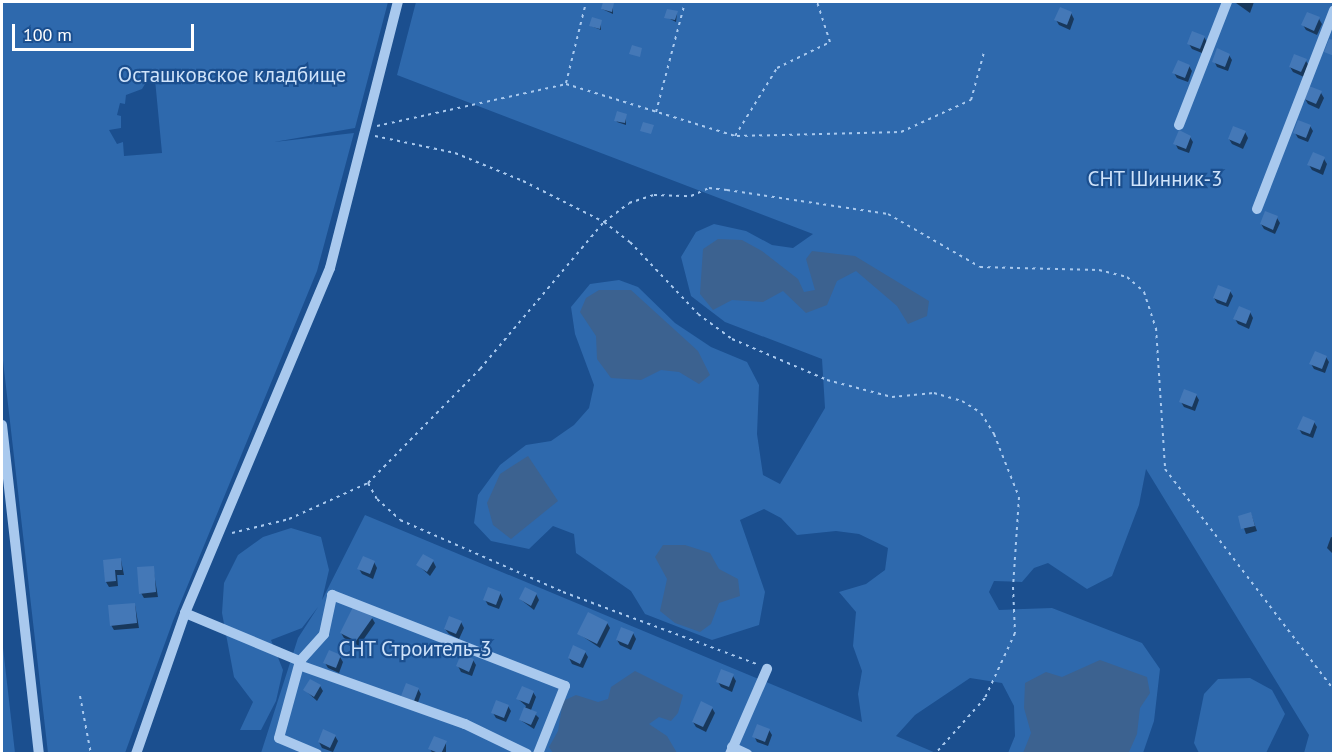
<!DOCTYPE html>
<meta charset="utf-8">
<style>
body{margin:0}
#map{position:relative;width:1335px;height:755px;overflow:hidden;background:#1b4f8f;font-family:"PT Sans",sans-serif}
div>[style]{position:absolute}
[style*='--x']{left:calc(var(--x)*1px);top:calc(var(--y)*1px);width:calc(var(--w)*1px);rotate:calc(var(--a)*1deg)}
.green>*{inset:0;background:#2e69ad}
.water>*{inset:0;background:#3c6290}
.shadow>*{inset:0;background:#0007}
.building>*{inset:0;background:#4478b7}
.path>*{height:2px;margin-top:-1px;transform-origin:0;background:repeating-linear-gradient(90deg,#a9c9ee 0 3px,transparent 0 7.5px)}
.minor>*{height:10px;margin:-5px;padding:0 5px;transform-origin:5px;border-radius:5px;background:#a9c9ee}
span{translate:-50% -50%;white-space:nowrap;text-align:center;line-height:1.15;-webkit-text-stroke:4.5px #1b4f8f;paint-order:stroke}
.park-label{font-size:21px;color:#cfe3fa}
.frame{position:absolute;inset:0;border:3px solid #fff;pointer-events:none}
.scale{position:absolute;left:12px;top:24px;width:182px;height:27px;box-sizing:border-box;border:3px solid #fff;border-top:0;padding-left:8px;font-size:18px;line-height:21px;white-space:nowrap;color:#fff;-webkit-text-stroke:4px #1b4f8f;paint-order:stroke}
</style>
<div id="map">
<div class="green">
<i style="clip-path:polygon(evenodd,2px 2px,388px 2px,355px 128px,274px 142px,354px 133px,317px 271px,173px 621px,125px 753px,48px 753px,2px 352px,2px 2px,154px 69px,162px 153px,124px 156px,123px 142px,117px 144px,109px 130px,121px 128px,121px 116px,117px 115px,120px 103px,125px 104px,126px 95px,142px 89px,154px 69px)"></i>
<i style="clip-path:polygon(416px 2px,1333px 2px,1333px 753px,1304px 753px,1309px 735px,1146px 469px,1139px 505px,1112px 576px,1087px 589px,1048px 563px,1034px 568px,1022px 582px,994px 581px,989px 592px,999px 610px,1052px 608px,1142px 643px,1160px 669px,1154px 721px,1143px 753px,1008px 753px,1015px 736px,1014px 706px,1002px 683px,970px 678px,915px 715px,896px 736px,936px 753px,261px 753px,298px 638px,318px 607px,302px 628px,271px 640px,283px 670px,276px 701px,261px 730px,240px 730px,253px 702px,234px 677px,222px 613px,224px 583px,238px 555px,263px 537px,291px 528px,321px 537px,329px 570px,322px 600px,365px 515px,862px 722px,858px 694px,862px 671px,853px 646px,856px 612px,839px 592px,866px 584px,885px 570px,888px 548px,859px 534px,836px 531px,797px 535px,781px 518px,764px 509px,740px 520px,765px 592px,759px 625px,712px 640px,645px 614px,631px 591px,576px 553px,574px 534px,553px 526px,529px 549px,491px 541px,474px 523px,478px 495px,500px 465px,526px 445px,551px 441px,574px 425px,589px 408px,594px 385px,575px 334px,571px 307px,590px 284px,619px 280px,638px 287px,675px 323px,711px 347px,747px 362px,759px 385px,757px 434px,763px 475px,780px 484px,825px 408px,822px 359px,725px 322px,691px 296px,681px 257px,696px 232px,714px 224px,746px 231px,772px 245px,793px 248px,813px 234px,397px 75px)"></i>
<i style="clip-path:polygon(2px 639px,15px 753px,2px 753px)"></i>
<i style="clip-path:polygon(1250px 678px,1272px 690px,1285px 714px,1266px 753px,1199px 753px,1194px 743px,1204px 694px,1218px 679px)"></i>
</div>
<div class="water">
<i style="clip-path:polygon(718px 239px,742px 240px,762px 251px,798px 279px,804px 292px,815px 290px,806px 259px,812px 251px,855px 256px,929px 301px,927px 316px,908px 324px,897px 306px,856px 271px,837px 281px,827px 305px,806px 313px,783px 291px,763px 302px,732px 300px,713px 310px,700px 294px,703px 249px)"></i>
<i style="clip-path:polygon(599px 290px,631px 290px,698px 351px,710px 375px,699px 384px,679px 372px,661px 370px,641px 380px,611px 378px,597px 359px,596px 336px,580px 312px,586px 298px)"></i>
<i style="clip-path:polygon(528px 456px,558px 501px,511px 539px,493px 525px,487px 503px,500px 474px)"></i>
<i style="clip-path:polygon(663px 545px,685px 545px,710px 553px,719px 569px,738px 579px,740px 596px,719px 603px,711px 624px,700px 632px,675px 623px,660px 611px,667px 579px,655px 557px)"></i>
<i style="clip-path:polygon(1100px 660px,1147px 677px,1150px 693px,1140px 708px,1137px 734px,1129px 752px,1023px 753px,1031px 733px,1024px 708px,1025px 683px,1046px 672px,1062px 677px)"></i>
<i style="clip-path:polygon(635px 671px,683px 695px,678px 713px,671px 721px,659px 717px,649px 724px,667px 736px,677px 753px,553px 753px,549px 747px,558px 731px,563px 701px,576px 695px,598px 702px,608px 699px,611px 687px)"></i>
</div>
<div class="shadow">
<i style="clip-path:polygon(1254px 2px,1250px 13px,1236px 3px,1237px 2px)"></i>
<i style="clip-path:polygon(613px 5px,613px 14px,602px 9px)"></i>
<i style="clip-path:polygon(677px 13px,676px 22px,666px 17px)"></i>
<i style="clip-path:polygon(1071px 13px,1074px 19px,1070px 30px,1059px 25px,1056px 20px)"></i>
<i style="clip-path:polygon(1319px 19px,1322px 24px,1317px 35px,1306px 30px,1303px 25px)"></i>
<i style="clip-path:polygon(601px 21px,601px 30px,591px 26px)"></i>
<i style="clip-path:polygon(1204px 37px,1207px 42px,1202px 53px,1192px 49px,1189px 44px)"></i>
<i style="clip-path:polygon(1229px 55px,1232px 60px,1228px 71px,1217px 67px,1214px 61px)"></i>
<i style="clip-path:polygon(1306px 61px,1309px 66px,1304px 77px,1293px 72px,1290px 67px)"></i>
<i style="clip-path:polygon(1189px 66px,1192px 71px,1188px 82px,1177px 78px,1174px 73px)"></i>
<i style="clip-path:polygon(1321px 93px,1324px 98px,1319px 109px,1308px 104px,1305px 99px)"></i>
<i style="clip-path:polygon(626px 115px,626px 125px,617px 122px,616px 120px)"></i>
<i style="clip-path:polygon(1310px 126px,1313px 131px,1308px 142px,1298px 138px,1295px 133px)"></i>
<i style="clip-path:polygon(1245px 132px,1248px 138px,1243px 149px,1232px 144px,1229px 139px)"></i>
<i style="clip-path:polygon(1190px 137px,1193px 142px,1189px 153px,1178px 149px,1175px 143px)"></i>
<i style="clip-path:polygon(1324px 159px,1327px 164px,1323px 175px,1312px 170px,1309px 165px)"></i>
<i style="clip-path:polygon(1277px 218px,1280px 223px,1275px 234px,1264px 229px,1261px 224px)"></i>
<i style="clip-path:polygon(1230px 291px,1233px 296px,1228px 307px,1217px 303px,1214px 298px)"></i>
<i style="clip-path:polygon(1250px 312px,1253px 318px,1249px 329px,1238px 324px,1235px 319px)"></i>
<i style="clip-path:polygon(1326px 357px,1329px 362px,1325px 373px,1314px 369px,1311px 364px)"></i>
<i style="clip-path:polygon(1196px 395px,1199px 400px,1195px 411px,1184px 407px,1181px 402px)"></i>
<i style="clip-path:polygon(1314px 422px,1317px 427px,1313px 438px,1302px 434px,1299px 429px)"></i>
<i style="clip-path:polygon(1251px 514px,1257px 531px,1246px 534px,1240px 517px)"></i>
<i style="clip-path:polygon(1331px 537px,1334px 538px,1334px 555px,1327px 548px)"></i>
<i style="clip-path:polygon(121px 560px,124px 575px,117px 575px,118px 586px,109px 587px,106px 582px)"></i>
<i style="clip-path:polygon(433px 561px,436px 567px,430px 576px,418px 565px)"></i>
<i style="clip-path:polygon(374px 562px,377px 568px,373px 579px,362px 574px,359px 569px)"></i>
<i style="clip-path:polygon(153px 568px,158px 597px,144px 598px,141px 593px)"></i>
<i style="clip-path:polygon(500px 593px,503px 599px,499px 609px,488px 605px,485px 600px)"></i>
<i style="clip-path:polygon(536px 594px,539px 600px,534px 610px,520px 599px)"></i>
<i style="clip-path:polygon(135px 605px,139px 628px,114px 630px,111px 625px)"></i>
<i style="clip-path:polygon(372px 618px,375px 623px,359px 646px,344px 638px,341px 633px)"></i>
<i style="clip-path:polygon(461px 622px,464px 628px,459px 639px,449px 634px,445px 629px)"></i>
<i style="clip-path:polygon(607px 623px,610px 628px,600px 648px,579px 634px)"></i>
<i style="clip-path:polygon(633px 633px,636px 639px,631px 650px,620px 645px,617px 640px)"></i>
<i style="clip-path:polygon(585px 652px,588px 657px,583px 668px,572px 664px,569px 658px)"></i>
<i style="clip-path:polygon(340px 657px,343px 662px,339px 673px,328px 668px,325px 663px)"></i>
<i style="clip-path:polygon(473px 660px,476px 665px,472px 676px,461px 672px,458px 666px)"></i>
<i style="clip-path:polygon(733px 676px,736px 681px,732px 692px,721px 687px,718px 682px)"></i>
<i style="clip-path:polygon(320px 686px,323px 691px,317px 701px,305px 690px)"></i>
<i style="clip-path:polygon(418px 689px,421px 694px,417px 705px,406px 701px)"></i>
<i style="clip-path:polygon(533px 692px,536px 697px,531px 710px,539px 718px,534px 729px,520px 720px,526px 706px,518px 699px)"></i>
<i style="clip-path:polygon(508px 706px,511px 711px,506px 722px,496px 718px,493px 713px)"></i>
<i style="clip-path:polygon(712px 708px,715px 713px,706px 732px,696px 727px,693px 722px)"></i>
<i style="clip-path:polygon(769px 730px,772px 735px,768px 746px,757px 742px,754px 736px)"></i>
<i style="clip-path:polygon(335px 736px,338px 741px,333px 752px,322px 748px,319px 742px)"></i>
<i style="clip-path:polygon(446px 742px,446px 754px,433px 754px,430px 749px)"></i>
</div>
<div class="building">
<i style="clip-path:polygon(603px 2px,614px 3px,612px 12px,601px 9px)"></i>
<i style="clip-path:polygon(1060px 7px,1072px 12px,1067px 25px,1054px 20px)"></i>
<i style="clip-path:polygon(667px 9px,678px 11px,675px 20px,664px 18px)"></i>
<i style="clip-path:polygon(1307px 12px,1320px 17px,1314px 31px,1301px 25px)"></i>
<i style="clip-path:polygon(592px 17px,602px 20px,600px 29px,589px 26px)"></i>
<i style="clip-path:polygon(1192px 31px,1205px 36px,1200px 49px,1187px 44px)"></i>
<i style="clip-path:polygon(1329px 39px,1334px 40px,1334px 56px,1324px 52px)"></i>
<i style="clip-path:polygon(632px 45px,642px 48px,640px 57px,629px 54px)"></i>
<i style="clip-path:polygon(1217px 48px,1230px 54px,1225px 67px,1212px 62px)"></i>
<i style="clip-path:polygon(1294px 54px,1307px 59px,1301px 72px,1289px 67px)"></i>
<i style="clip-path:polygon(1178px 60px,1190px 65px,1185px 78px,1172px 73px)"></i>
<i style="clip-path:polygon(1309px 86px,1322px 91px,1316px 104px,1304px 99px)"></i>
<i style="clip-path:polygon(617px 111px,627px 114px,625px 123px,614px 121px)"></i>
<i style="clip-path:polygon(1298px 120px,1311px 125px,1306px 138px,1293px 133px)"></i>
<i style="clip-path:polygon(643px 122px,654px 125px,651px 134px,640px 131px)"></i>
<i style="clip-path:polygon(1233px 126px,1246px 131px,1240px 144px,1228px 139px)"></i>
<i style="clip-path:polygon(1179px 130px,1191px 136px,1186px 149px,1173px 144px)"></i>
<i style="clip-path:polygon(1313px 152px,1325px 157px,1320px 170px,1307px 165px)"></i>
<i style="clip-path:polygon(1265px 211px,1278px 216px,1273px 230px,1260px 224px)"></i>
<i style="clip-path:polygon(1218px 285px,1231px 290px,1226px 303px,1213px 298px)"></i>
<i style="clip-path:polygon(1239px 306px,1251px 311px,1246px 324px,1233px 319px)"></i>
<i style="clip-path:polygon(1315px 351px,1327px 356px,1322px 369px,1309px 364px)"></i>
<i style="clip-path:polygon(1184px 389px,1197px 394px,1192px 407px,1179px 402px)"></i>
<i style="clip-path:polygon(1303px 416px,1315px 421px,1310px 434px,1297px 429px)"></i>
<i style="clip-path:polygon(1251px 512px,1255px 526px,1241px 529px,1238px 516px)"></i>
<i style="clip-path:polygon(423px 554px,434px 560px,427px 572px,416px 565px)"></i>
<i style="clip-path:polygon(363px 556px,375px 561px,370px 574px,357px 569px)"></i>
<i style="clip-path:polygon(121px 558px,122px 570px,115px 570px,116px 581px,105px 582px,103px 560px)"></i>
<i style="clip-path:polygon(154px 566px,156px 592px,139px 594px,137px 567px)"></i>
<i style="clip-path:polygon(488px 587px,501px 592px,496px 605px,483px 600px)"></i>
<i style="clip-path:polygon(525px 587px,537px 593px,531px 606px,519px 599px)"></i>
<i style="clip-path:polygon(135px 603px,137px 623px,110px 626px,108px 605px)"></i>
<i style="clip-path:polygon(353px 607px,373px 617px,356px 641px,340px 633px)"></i>
<i style="clip-path:polygon(588px 612px,608px 622px,597px 644px,577px 634px)"></i>
<i style="clip-path:polygon(449px 616px,462px 621px,456px 634px,444px 629px)"></i>
<i style="clip-path:polygon(621px 627px,634px 632px,628px 645px,616px 640px)"></i>
<i style="clip-path:polygon(573px 645px,586px 651px,580px 664px,568px 658px)"></i>
<i style="clip-path:polygon(329px 650px,341px 655px,336px 668px,323px 663px)"></i>
<i style="clip-path:polygon(461px 654px,474px 659px,469px 672px,456px 666px)"></i>
<i style="clip-path:polygon(721px 669px,734px 674px,729px 687px,716px 682px)"></i>
<i style="clip-path:polygon(310px 679px,321px 685px,314px 697px,303px 690px)"></i>
<i style="clip-path:polygon(406px 683px,419px 688px,414px 701px,401px 696px)"></i>
<i style="clip-path:polygon(522px 686px,534px 691px,529px 704px,516px 699px)"></i>
<i style="clip-path:polygon(496px 700px,509px 705px,504px 718px,491px 713px)"></i>
<i style="clip-path:polygon(701px 701px,713px 707px,703px 727px,692px 722px)"></i>
<i style="clip-path:polygon(524px 707px,537px 712px,531px 725px,519px 720px)"></i>
<i style="clip-path:polygon(757px 724px,770px 729px,765px 742px,752px 737px)"></i>
<i style="clip-path:polygon(323px 729px,336px 735px,330px 748px,318px 742px)"></i>
<i style="clip-path:polygon(434px 736px,447px 741px,441px 754px,428px 749px)"></i>
</div>
<div class="path">
<i style="--x:566;--y:83;--w:83;--a:-76.1"></i>
<i style="--x:656;--y:112;--w:114;--a:-75.2"></i>
<i style="--x:377;--y:126;--w:194;--a:-12.5"></i>
<i style="--x:566;--y:84;--w:177;--a:17.1"></i>
<i style="--x:735;--y:136;--w:80;--a:-58.3"></i>
<i style="--x:777;--y:68;--w:59;--a:-26.1"></i>
<i style="--x:830;--y:42;--w:42;--a:-108"></i>
<i style="--x:375;--y:136;--w:82;--a:12"></i>
<i style="--x:455;--y:153;--w:74;--a:22.4"></i>
<i style="--x:523;--y:181;--w:91;--a:26.8"></i>
<i style="--x:604;--y:222;--w:31;--a:-37"></i>
<i style="--x:629;--y:203;--w:26;--a:-18"></i>
<i style="--x:654;--y:195;--w:37;--a:2"></i>
<i style="--x:691;--y:196;--w:20;--a:-24"></i>
<i style="--x:709;--y:188;--w:18;--a:6"></i>
<i style="--x:727;--y:190;--w:163;--a:8.5"></i>
<i style="--x:888;--y:214;--w:106;--a:29.9"></i>
<i style="--x:980;--y:267;--w:119;--a:1.4"></i>
<i style="--x:1099;--y:270;--w:29;--a:14"></i>
<i style="--x:1127;--y:277;--w:23;--a:41"></i>
<i style="--x:1144;--y:292;--w:38;--a:72"></i>
<i style="--x:1156;--y:328;--w:141;--a:86.3"></i>
<i style="--x:1165;--y:469;--w:278;--a:52.6"></i>
<i style="--x:737;--y:136;--w:164;--a:-1.4"></i>
<i style="--x:901;--y:132;--w:77;--a:-24.6"></i>
<i style="--x:971;--y:100;--w:50;--a:-74.8"></i>
<i style="--x:368;--y:483;--w:160;--a:-45.5"></i>
<i style="--x:480;--y:369;--w:192;--a:-49.9"></i>
<i style="--x:604;--y:222;--w:33;--a:38"></i>
<i style="--x:630;--y:242;--w:99;--a:46.6"></i>
<i style="--x:698;--y:314;--w:42;--a:36.3"></i>
<i style="--x:732;--y:339;--w:103;--a:23.3"></i>
<i style="--x:827;--y:380;--w:67;--a:14.7"></i>
<i style="--x:892;--y:397;--w:42;--a:-5.4"></i>
<i style="--x:934;--y:393;--w:29;--a:16"></i>
<i style="--x:962;--y:401;--w:22;--a:32"></i>
<i style="--x:981;--y:413;--w:25;--a:58"></i>
<i style="--x:994;--y:434;--w:68;--a:68.4"></i>
<i style="--x:1019;--y:497;--w:90;--a:93.8"></i>
<i style="--x:1013;--y:587;--w:46;--a:87.5"></i>
<i style="--x:1015;--y:633;--w:72;--a:114.8"></i>
<i style="--x:985;--y:698;--w:75;--a:131.8"></i>
<i style="--x:232;--y:533;--w:59;--a:-13.8"></i>
<i style="--x:289;--y:519;--w:87;--a:-24.5"></i>
<i style="--x:368;--y:483;--w:18;--a:61"></i>
<i style="--x:377;--y:499;--w:31;--a:42"></i>
<i style="--x:400;--y:520;--w:178;--a:23.8"></i>
<i style="--x:563;--y:592;--w:209;--a:20.4"></i>
<i style="--x:80;--y:696;--w:59;--a:79.3"></i>
</div>
<div class="minor">
<i style="--x:1179;--y:125;--w:132;--a:-68.7"></i>
<i style="--x:1257;--y:209;--w:213;--a:-68.8"></i>
<i style="--x:2;--y:425;--w:331;--a:83.6"></i>
<i style="--x:185;--y:613;--w:125;--a:22.7"></i>
<i style="--x:299;--y:665;--w:176;--a:19.6"></i>
<i style="--x:465;--y:724;--w:69;--a:25.8"></i>
<i style="--x:732;--y:747;--w:17;--a:25"></i>
<i style="--x:136;--y:754;--w:149;--a:-70.8"></i>
<i style="--x:185;--y:613;--w:374;--a:-67.2"></i>
<i style="--x:330;--y:268;--w:275;--a:-75.7"></i>
<i style="--x:317;--y:754;--w:41;--a:-157.2"></i>
<i style="--x:279;--y:738;--w:80;--a:-74.7"></i>
<i style="--x:300;--y:661;--w:36;--a:-48"></i>
<i style="--x:324;--y:634;--w:40;--a:-78"></i>
<i style="--x:332;--y:595;--w:250;--a:21.3"></i>
<i style="--x:565;--y:686;--w:73;--a:111.7"></i>
<i style="--x:730;--y:754;--w:93;--a:-66.5"></i>
</div>
<div class="park-label">
<span style="left:232px;top:75px">Осташковское кладбище</span>
<span style="left:1155px;top:179px">СНТ Шинник-3</span>
<span style="left:415px;top:649px">СНТ Строитель-3</span>
</div>
<div class="frame"></div>
<div class="scale">100 m</div>
</div>
